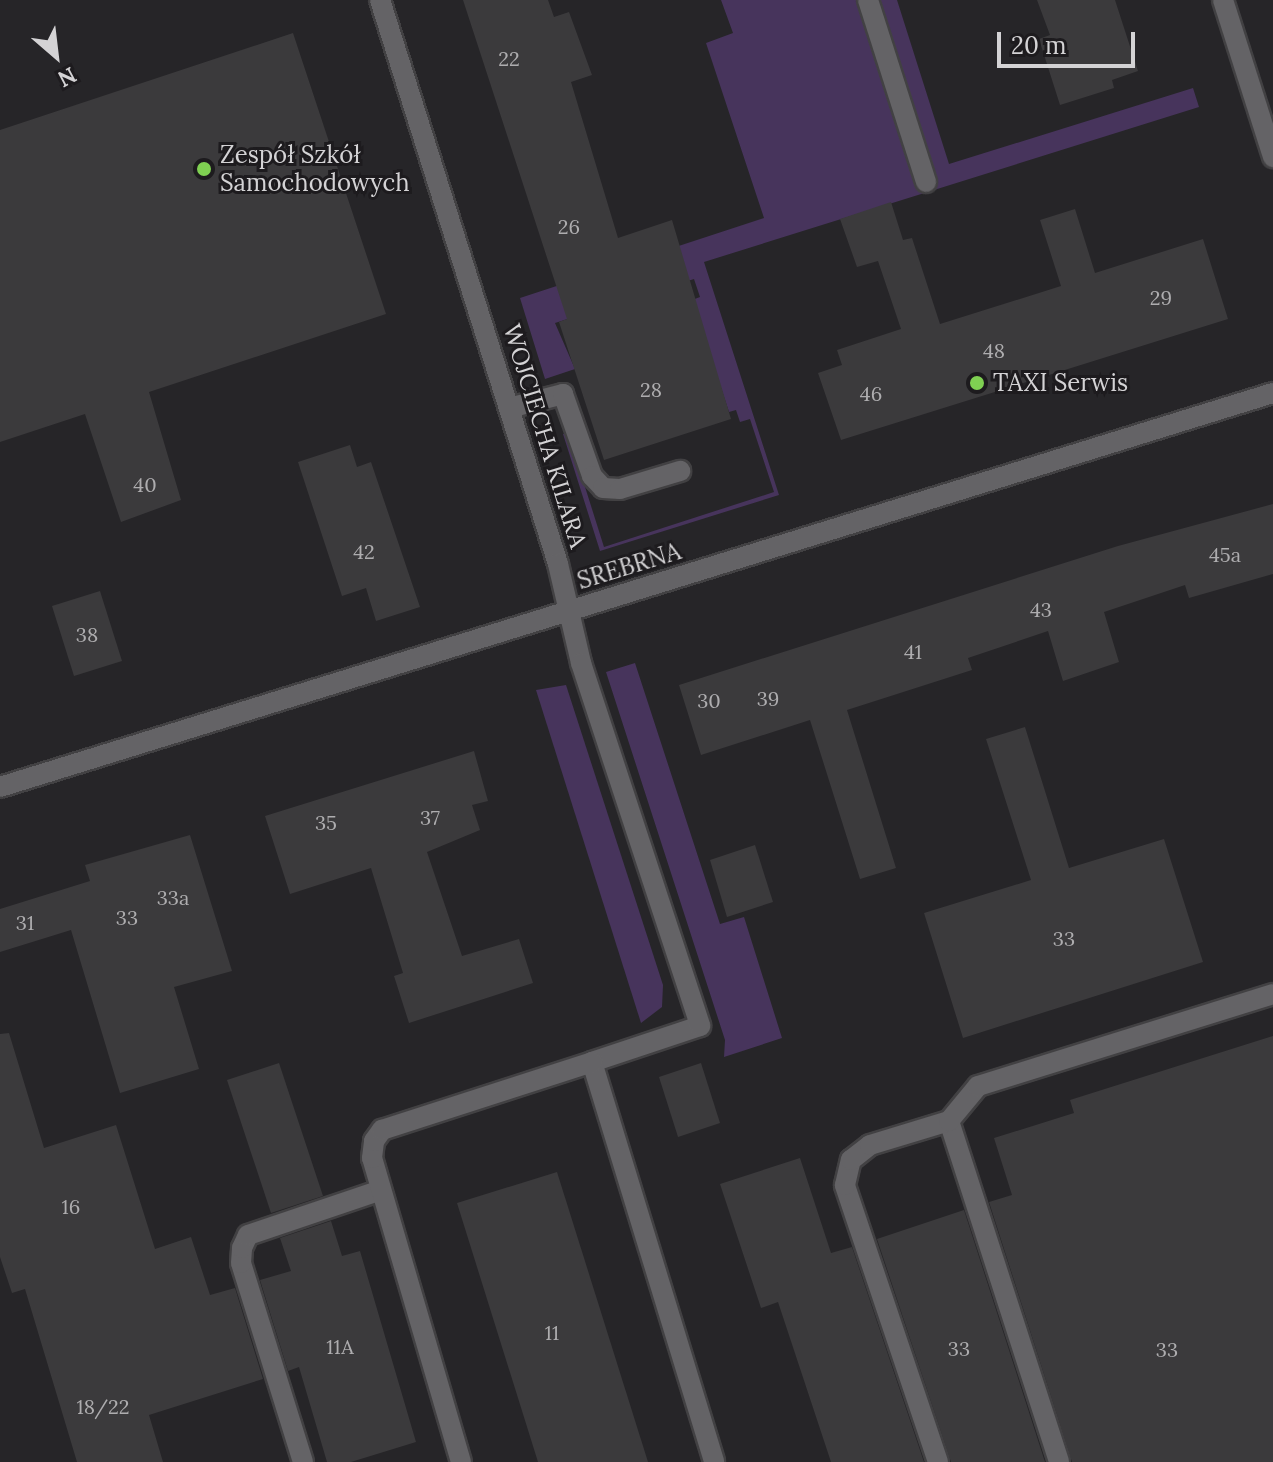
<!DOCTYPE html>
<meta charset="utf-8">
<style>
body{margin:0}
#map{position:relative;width:1273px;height:1462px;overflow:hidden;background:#262528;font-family:Lora,serif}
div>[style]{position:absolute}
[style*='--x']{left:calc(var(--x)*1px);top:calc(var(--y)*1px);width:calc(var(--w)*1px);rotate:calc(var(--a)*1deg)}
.green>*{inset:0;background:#47345c}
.building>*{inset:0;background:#3b3a3c}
.roads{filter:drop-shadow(2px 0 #424143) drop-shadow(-2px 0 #424143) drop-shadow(0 2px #424143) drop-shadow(0 -2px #424143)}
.service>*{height:20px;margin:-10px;padding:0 10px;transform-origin:10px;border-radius:10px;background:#646366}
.minor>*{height:20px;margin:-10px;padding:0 10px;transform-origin:10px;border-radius:10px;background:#646366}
.dots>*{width:22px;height:22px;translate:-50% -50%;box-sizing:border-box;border:4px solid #1d1b1e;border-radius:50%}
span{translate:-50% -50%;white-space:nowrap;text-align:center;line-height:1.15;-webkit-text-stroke:6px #1d1b1e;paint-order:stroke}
.number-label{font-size:20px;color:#aeadaf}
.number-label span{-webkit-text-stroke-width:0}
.poi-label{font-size:24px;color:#d4d3d5}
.left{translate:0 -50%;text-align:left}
.street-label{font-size:24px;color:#d4d3d5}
.north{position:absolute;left:16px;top:16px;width:80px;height:80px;-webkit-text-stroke:6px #1d1b1e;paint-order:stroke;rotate:152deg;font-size:22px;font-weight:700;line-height:32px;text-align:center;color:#d4d3d5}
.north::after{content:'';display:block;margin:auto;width:28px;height:36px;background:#d4d3d5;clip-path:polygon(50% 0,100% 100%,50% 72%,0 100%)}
.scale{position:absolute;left:997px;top:32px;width:138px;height:36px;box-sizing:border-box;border:4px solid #d4d3d5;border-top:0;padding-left:10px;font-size:24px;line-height:28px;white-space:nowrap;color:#d4d3d5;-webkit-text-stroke:6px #1d1b1e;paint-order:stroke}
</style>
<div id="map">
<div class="green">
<i style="clip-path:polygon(721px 0,897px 0,949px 164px,1193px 88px,1199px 107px,704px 262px,779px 495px,600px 551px,563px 434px,568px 433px,604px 547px,774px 492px,750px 419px,740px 422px,736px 410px,729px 412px,692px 300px,700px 297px,694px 279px,555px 323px,575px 369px,545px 379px,520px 298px,764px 218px,706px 43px,733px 33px)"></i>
<i style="clip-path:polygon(635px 663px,720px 924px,744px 917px,782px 1038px,724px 1057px,725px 1040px,606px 672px)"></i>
<i style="clip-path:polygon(566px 685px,663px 985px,662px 1007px,641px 1023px,536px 690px)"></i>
</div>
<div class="building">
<i style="clip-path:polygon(463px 0,548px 0,554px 17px,569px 12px,592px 75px,571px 82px,618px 238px,672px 220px,731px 419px,604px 460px,559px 322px,567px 319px)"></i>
<i style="clip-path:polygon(1037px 0,1115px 0,1138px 71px,1112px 80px,1114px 88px,1060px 105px,1039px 39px,1050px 35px)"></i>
<i style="clip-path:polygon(293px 33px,386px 314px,149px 392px,181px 500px,121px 522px,85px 414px,0 442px,0 130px)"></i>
<i style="clip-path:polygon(891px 202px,903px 240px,912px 238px,940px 324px,1061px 286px,1040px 220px,1075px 209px,1095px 273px,1203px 239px,1228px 319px,841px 440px,818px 373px,842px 365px,837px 350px,901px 329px,878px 261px,857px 267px,840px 219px)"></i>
<i style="clip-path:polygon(350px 445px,357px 467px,371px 462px,420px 607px,376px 621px,366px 588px,342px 596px,298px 462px)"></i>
<i style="clip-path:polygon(1273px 504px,1273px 574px,1189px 598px,1185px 585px,1104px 612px,1119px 662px,1063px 681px,1048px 631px,968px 658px,972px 670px,847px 710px,896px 868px,860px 879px,810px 720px,701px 755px,679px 685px,1118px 546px)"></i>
<i style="clip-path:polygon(100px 591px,122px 661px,74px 676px,52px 606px)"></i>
<i style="clip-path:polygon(1025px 727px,1069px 868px,1164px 839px,1203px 962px,963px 1038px,924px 913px,1031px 880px,986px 739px)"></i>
<i style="clip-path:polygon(474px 751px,488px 801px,472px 805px,480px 830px,427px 852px,462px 956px,519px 939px,533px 983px,409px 1023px,394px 976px,403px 973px,371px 868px,290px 894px,265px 816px)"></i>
<i style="clip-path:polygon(190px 835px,232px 971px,174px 987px,199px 1069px,120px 1093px,71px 930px,0 952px,0 909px,90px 881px,85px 865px)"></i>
<i style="clip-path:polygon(755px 845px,773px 902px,727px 917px,710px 860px)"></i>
<i style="clip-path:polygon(9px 1033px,44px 1148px,116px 1125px,155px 1249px,191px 1237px,210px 1295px,235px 1288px,263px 1379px,149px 1415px,163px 1462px,77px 1462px,25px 1289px,12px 1293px,0 1257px,0 1034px)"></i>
<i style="clip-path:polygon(1273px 1036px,1273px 1462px,1072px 1462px,989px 1202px,1012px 1195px,994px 1138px,1074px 1113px,1070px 1100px)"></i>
<i style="clip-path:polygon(279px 1063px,323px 1196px,271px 1213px,227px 1080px)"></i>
<i style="clip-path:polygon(701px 1063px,720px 1123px,678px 1137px,659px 1077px)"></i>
<i style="clip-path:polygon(800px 1158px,831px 1253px,852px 1247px,924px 1462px,831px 1462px,778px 1302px,761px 1308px,720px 1184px)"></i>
<i style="clip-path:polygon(557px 1172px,648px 1462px,538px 1462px,457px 1203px)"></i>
<i style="clip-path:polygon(964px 1210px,1045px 1462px,951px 1462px,877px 1239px)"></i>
<i style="clip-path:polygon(331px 1221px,342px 1256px,360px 1251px,416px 1442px,351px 1462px,327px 1462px,299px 1367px,288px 1371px,260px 1280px,291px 1271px,280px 1238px)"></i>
</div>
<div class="roads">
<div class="service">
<i style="--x:868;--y:0;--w:191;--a:72.3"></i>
<i style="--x:509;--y:408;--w:56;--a:-14.5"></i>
<i style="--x:563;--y:394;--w:87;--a:70.5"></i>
<i style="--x:592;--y:476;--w:16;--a:47"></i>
<i style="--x:603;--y:488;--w:17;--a:3"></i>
<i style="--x:620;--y:489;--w:63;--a:-16.7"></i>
<i style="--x:700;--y:1026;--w:114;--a:161.6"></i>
<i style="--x:592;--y:1062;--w:418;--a:73"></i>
<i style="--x:949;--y:1121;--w:358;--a:72.1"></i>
<i style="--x:303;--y:1462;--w:208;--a:-107.3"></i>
<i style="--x:241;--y:1263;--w:15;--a:-86"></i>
<i style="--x:242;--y:1248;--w:14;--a:-65"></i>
<i style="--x:248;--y:1235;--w:140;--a:-18.7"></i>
<i style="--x:461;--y:1462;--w:317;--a:-106.3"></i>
<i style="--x:372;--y:1158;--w:17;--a:-83"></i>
<i style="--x:374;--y:1141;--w:14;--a:-54"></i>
<i style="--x:382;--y:1130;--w:221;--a:-17.9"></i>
<i style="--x:938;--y:1462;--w:292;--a:-108.6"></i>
<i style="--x:845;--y:1185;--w:26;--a:-77"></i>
<i style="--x:851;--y:1160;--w:24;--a:-38"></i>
<i style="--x:870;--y:1145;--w:83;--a:-16.9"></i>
<i style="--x:949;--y:1121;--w:45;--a:-50.4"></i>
<i style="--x:978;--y:1086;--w:309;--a:-17.3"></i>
</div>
<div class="minor">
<i style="--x:380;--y:0;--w:591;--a:72.48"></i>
<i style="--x:558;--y:564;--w:102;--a:76.9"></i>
<i style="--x:581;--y:663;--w:382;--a:71.8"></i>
<i style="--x:1223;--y:0;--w:165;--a:72.3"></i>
<i style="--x:0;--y:787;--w:1333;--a:-17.2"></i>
</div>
</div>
<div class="dots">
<i style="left:204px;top:169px;background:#7fd052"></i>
<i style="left:977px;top:383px;background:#7fd052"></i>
</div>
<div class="number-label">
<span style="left:509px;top:58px">22</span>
<span style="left:569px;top:226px">26</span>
<span style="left:1161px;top:297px">29</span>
<span style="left:994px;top:350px">48</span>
<span style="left:651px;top:389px">28</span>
<span style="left:871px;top:393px">46</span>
<span style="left:145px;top:484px">40</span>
<span style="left:364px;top:551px">42</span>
<span style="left:1225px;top:554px">45a</span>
<span style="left:1041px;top:609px">43</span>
<span style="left:87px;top:634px">38</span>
<span style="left:913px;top:651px">41</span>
<span style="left:768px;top:698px">39</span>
<span style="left:709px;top:700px">30</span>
<span style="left:430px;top:817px">37</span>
<span style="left:326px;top:822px">35</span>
<span style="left:173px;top:897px">33a</span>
<span style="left:127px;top:917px">33</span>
<span style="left:25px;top:922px">31</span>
<span style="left:1064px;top:938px">33</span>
<span style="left:71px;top:1206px">16</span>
<span style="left:552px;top:1332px">11</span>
<span style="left:340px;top:1346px">11A</span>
<span style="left:959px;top:1348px">33</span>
<span style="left:1167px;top:1349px">33</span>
<span style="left:103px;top:1406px">18/22</span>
</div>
<div class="poi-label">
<span class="left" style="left:220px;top:169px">Zespół Szkół<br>Samochodowych</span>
<span class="left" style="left:993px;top:383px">TAXI Serwis</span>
</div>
<div class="street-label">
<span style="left:545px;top:436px;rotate:73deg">WOJCIECHA KILARA</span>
<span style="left:629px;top:566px;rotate:-17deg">SREBRNA</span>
</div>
<div class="north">N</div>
<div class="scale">20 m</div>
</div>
